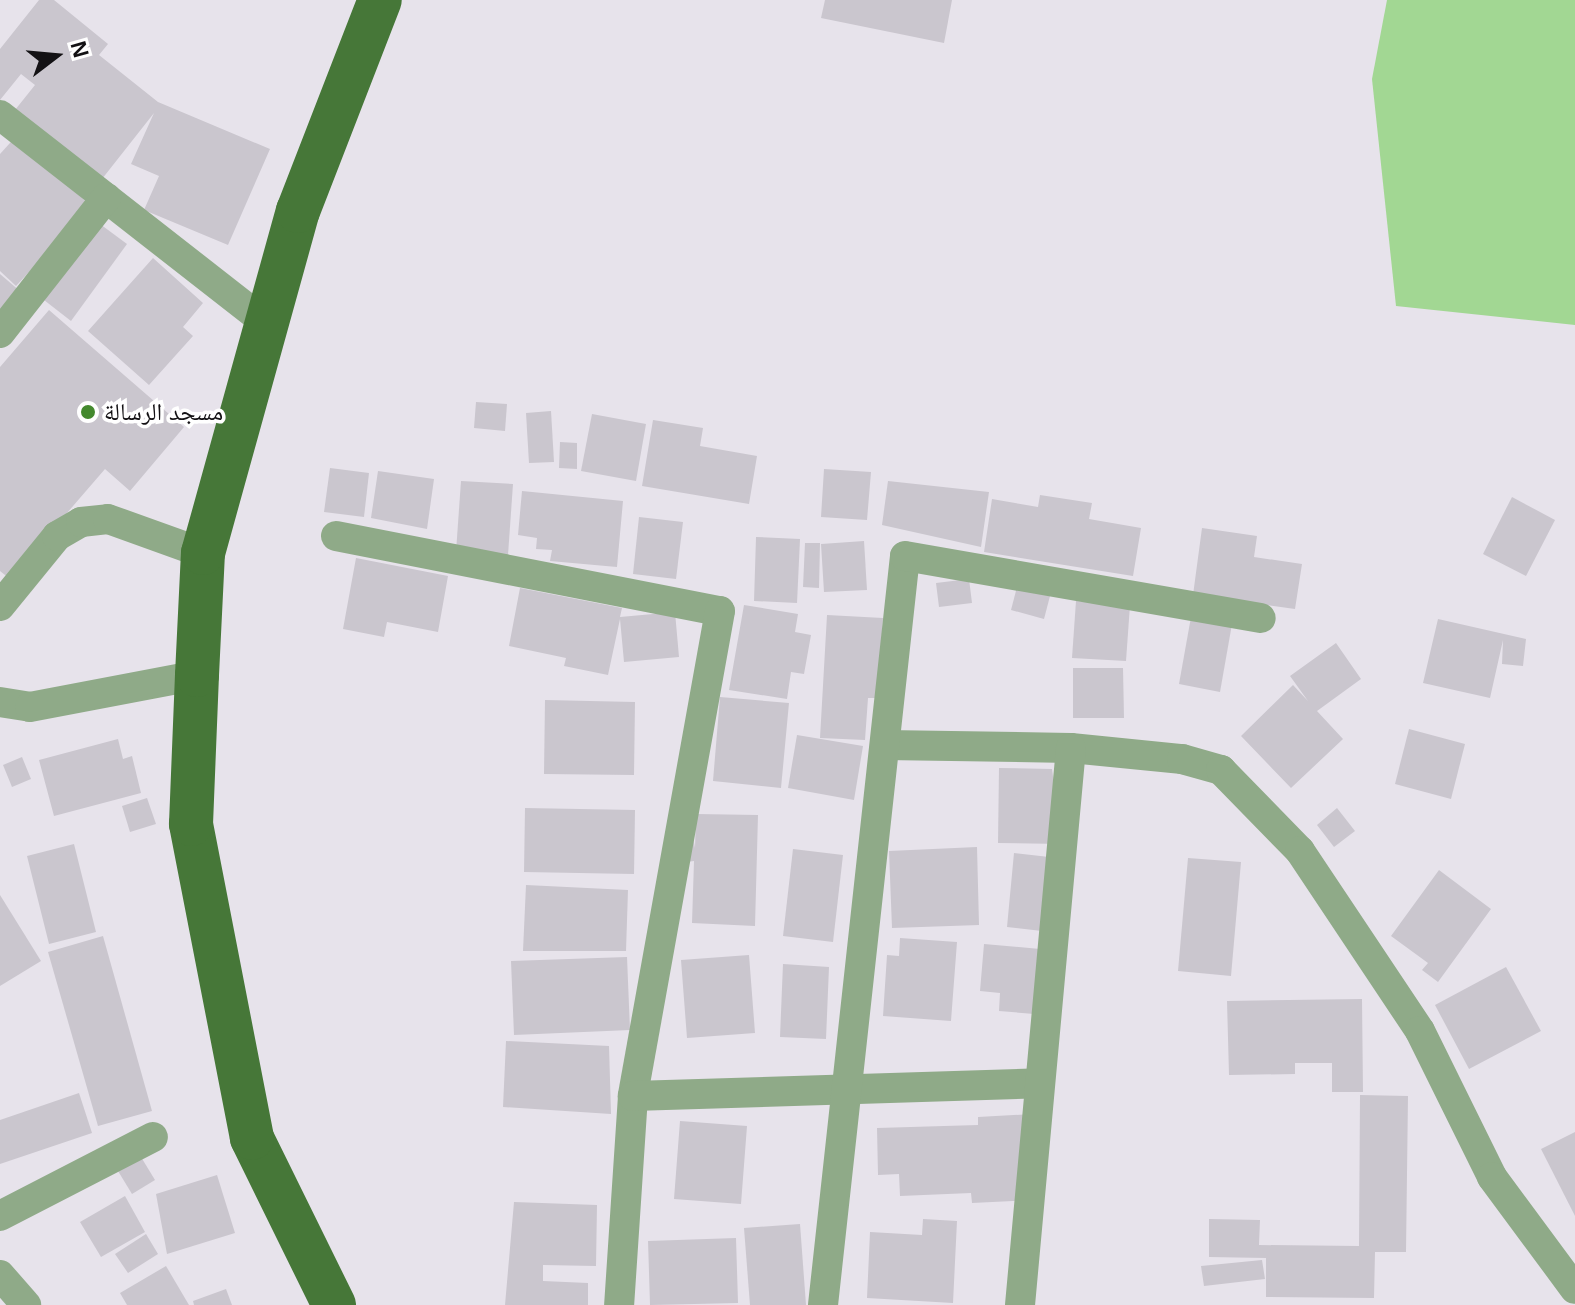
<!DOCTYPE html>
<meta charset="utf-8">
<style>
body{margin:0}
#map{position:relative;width:1575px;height:1305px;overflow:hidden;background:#e7e3eb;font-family:Arial,"Noto Naskh Arabic",sans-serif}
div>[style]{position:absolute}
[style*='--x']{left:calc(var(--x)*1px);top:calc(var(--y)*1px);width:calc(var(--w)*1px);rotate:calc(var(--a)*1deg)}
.green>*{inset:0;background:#a2d793}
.building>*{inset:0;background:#cac6ce}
.minor>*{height:30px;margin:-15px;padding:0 15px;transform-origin:15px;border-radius:15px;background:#8faa88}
.primary>*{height:44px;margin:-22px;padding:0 22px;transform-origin:22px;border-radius:22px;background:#467738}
.dots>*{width:22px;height:22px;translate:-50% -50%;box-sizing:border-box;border:4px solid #fff;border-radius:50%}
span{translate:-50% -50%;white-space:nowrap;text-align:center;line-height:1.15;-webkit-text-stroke:7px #fff;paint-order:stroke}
.poi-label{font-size:24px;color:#131114}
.left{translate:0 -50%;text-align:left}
.north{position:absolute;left:16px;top:16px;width:80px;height:80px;-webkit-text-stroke:6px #fff;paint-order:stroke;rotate:74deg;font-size:22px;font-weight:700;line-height:32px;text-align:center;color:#131114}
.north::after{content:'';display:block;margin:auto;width:28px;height:36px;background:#131114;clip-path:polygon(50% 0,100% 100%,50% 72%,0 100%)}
</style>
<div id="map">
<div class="green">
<i style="clip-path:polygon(1387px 0,1575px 0,1575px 325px,1396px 306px,1372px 79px)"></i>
</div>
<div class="building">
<i style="clip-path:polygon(39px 0,54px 0,108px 44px,99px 55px,158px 102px,270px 149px,228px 245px,144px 210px,159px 176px,131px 164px,154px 113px,102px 179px,15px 110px,35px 85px,21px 74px,0 100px,0 49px)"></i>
<i style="clip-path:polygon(825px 0,952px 0,944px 43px,821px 18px)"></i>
<i style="clip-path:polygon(20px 132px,90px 206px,16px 286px,0 271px,0 154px)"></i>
<i style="clip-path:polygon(100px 224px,127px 244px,71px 321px,44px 300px)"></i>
<i style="clip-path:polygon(153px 258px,203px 303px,183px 327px,193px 336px,149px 385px,88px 331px)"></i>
<i style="clip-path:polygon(0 274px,21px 292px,0 318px)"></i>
<i style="clip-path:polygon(49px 310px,184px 427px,130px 491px,105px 469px,10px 579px,0 571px,0 367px)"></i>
<i style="clip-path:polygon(476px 402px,507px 404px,505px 431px,474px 428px)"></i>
<i style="clip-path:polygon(551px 411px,554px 462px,529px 463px,526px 413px)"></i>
<i style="clip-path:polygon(592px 414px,646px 424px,636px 481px,581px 471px)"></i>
<i style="clip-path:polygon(653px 420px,703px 428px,700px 446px,757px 456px,749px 504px,642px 486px)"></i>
<i style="clip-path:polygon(560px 442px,577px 443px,577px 469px,559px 468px)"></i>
<i style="clip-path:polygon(330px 468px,369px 473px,364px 517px,324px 512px)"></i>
<i style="clip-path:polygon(824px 469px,871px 472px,867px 520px,821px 517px)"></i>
<i style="clip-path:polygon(378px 471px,434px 479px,427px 529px,371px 518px)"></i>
<i style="clip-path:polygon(461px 481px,513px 484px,508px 555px,456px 552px)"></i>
<i style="clip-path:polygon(888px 481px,989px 492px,981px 547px,882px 525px)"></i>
<i style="clip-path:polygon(522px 491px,623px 501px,617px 567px,550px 561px,552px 550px,536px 549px,537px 538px,518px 535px)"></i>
<i style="clip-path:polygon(1040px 495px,1092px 503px,1089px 519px,1141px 528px,1133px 576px,984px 552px,992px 499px,1038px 507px)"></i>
<i style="clip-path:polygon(1512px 497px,1555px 520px,1526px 576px,1483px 554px)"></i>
<i style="clip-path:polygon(639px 517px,683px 522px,676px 579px,633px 574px)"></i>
<i style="clip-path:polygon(1202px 528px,1257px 536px,1254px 557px,1302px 564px,1295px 609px,1193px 595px)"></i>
<i style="clip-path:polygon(756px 537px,800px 539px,797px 603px,754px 601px)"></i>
<i style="clip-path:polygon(864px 541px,867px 590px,824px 592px,821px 544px)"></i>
<i style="clip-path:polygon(805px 543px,820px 543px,819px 588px,803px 587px)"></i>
<i style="clip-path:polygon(356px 558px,448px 576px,438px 632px,387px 622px,384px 637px,343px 629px)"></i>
<i style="clip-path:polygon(969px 579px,972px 603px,939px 607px,936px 583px)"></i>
<i style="clip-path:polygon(1017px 587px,1050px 596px,1044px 619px,1011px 610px)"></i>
<i style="clip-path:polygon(520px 588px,622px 608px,620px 617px,675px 612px,679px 657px,624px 662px,620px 619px,608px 675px,564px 666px,566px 658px,509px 646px)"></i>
<i style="clip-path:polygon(1076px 601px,1130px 605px,1126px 661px,1072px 658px)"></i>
<i style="clip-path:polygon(744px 605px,798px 614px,795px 632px,811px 635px,804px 674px,791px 672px,787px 699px,729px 690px)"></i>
<i style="clip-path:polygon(827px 615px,883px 618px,878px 698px,868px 698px,865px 740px,820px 738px)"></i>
<i style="clip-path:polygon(1191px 617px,1232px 624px,1220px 692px,1179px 684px)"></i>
<i style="clip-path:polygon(1438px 619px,1526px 639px,1523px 666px,1502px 664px,1503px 640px,1490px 698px,1423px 683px)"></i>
<i style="clip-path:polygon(1336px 643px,1361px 679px,1317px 711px,1343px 739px,1291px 788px,1241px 736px,1293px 685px,1308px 701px,1290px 676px)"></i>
<i style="clip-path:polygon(1073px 668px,1123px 668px,1124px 718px,1073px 718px)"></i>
<i style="clip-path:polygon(720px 697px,789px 703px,781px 788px,713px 781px)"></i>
<i style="clip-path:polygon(545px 700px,635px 702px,634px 775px,544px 774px)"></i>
<i style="clip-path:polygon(1409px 729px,1465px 744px,1451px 799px,1395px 784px)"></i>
<i style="clip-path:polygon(797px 735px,863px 746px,854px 800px,788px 788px)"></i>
<i style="clip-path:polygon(118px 739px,123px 759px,132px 756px,141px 793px,54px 816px,39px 760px)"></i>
<i style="clip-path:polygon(22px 757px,31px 779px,12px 787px,3px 765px)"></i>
<i style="clip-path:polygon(999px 768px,1052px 769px,1062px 844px,998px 843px)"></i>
<i style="clip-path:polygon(147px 798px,156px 824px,130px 832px,122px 806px)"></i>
<i style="clip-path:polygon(525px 808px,635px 810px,634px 874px,524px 872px)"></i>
<i style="clip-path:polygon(1337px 808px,1355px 831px,1334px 847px,1317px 825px)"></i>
<i style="clip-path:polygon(696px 814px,758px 815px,755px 926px,692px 923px,694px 861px,686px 862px,693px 837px,695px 848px)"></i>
<i style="clip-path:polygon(74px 844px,96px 932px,49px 944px,27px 856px)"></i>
<i style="clip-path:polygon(977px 847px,979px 925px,892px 928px,889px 851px)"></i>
<i style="clip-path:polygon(793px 849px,843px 855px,833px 942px,783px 936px)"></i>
<i style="clip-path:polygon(1014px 853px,1067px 859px,1068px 934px,1007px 927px)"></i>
<i style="clip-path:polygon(1188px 858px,1241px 862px,1231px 976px,1178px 971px)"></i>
<i style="clip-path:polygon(1439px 870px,1491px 909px,1438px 982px,1422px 970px,1428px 963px,1391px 936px)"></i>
<i style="clip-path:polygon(526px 885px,628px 890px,626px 951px,523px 951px)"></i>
<i style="clip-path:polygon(0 895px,41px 961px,0 986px)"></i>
<i style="clip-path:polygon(103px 936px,152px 1111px,98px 1126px,48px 952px)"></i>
<i style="clip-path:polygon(900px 938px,957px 942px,951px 1021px,883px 1016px,887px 955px,899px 956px)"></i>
<i style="clip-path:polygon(984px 944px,1051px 950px,1046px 1015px,999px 1011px,1000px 993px,980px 991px)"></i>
<i style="clip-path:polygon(749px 955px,755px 1033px,687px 1038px,681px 960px)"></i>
<i style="clip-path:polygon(627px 957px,630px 1030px,514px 1035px,511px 961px)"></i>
<i style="clip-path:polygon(783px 964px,829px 967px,826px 1039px,780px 1037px)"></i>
<i style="clip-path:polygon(1506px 967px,1541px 1031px,1469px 1069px,1435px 1005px)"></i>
<i style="clip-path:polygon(1362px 999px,1363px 1092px,1332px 1092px,1332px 1063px,1295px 1063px,1295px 1074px,1229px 1075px,1227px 1001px)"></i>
<i style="clip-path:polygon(506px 1041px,609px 1046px,611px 1114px,503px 1107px)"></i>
<i style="clip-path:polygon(79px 1093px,92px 1133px,0 1164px,0 1120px)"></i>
<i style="clip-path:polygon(1360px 1095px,1408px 1096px,1406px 1252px,1375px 1252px,1374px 1298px,1266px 1297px,1266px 1258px,1209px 1257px,1209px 1219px,1260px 1220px,1259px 1245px,1359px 1246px)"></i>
<i style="clip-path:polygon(1033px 1114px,1036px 1200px,972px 1203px,971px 1193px,900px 1196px,899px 1174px,878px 1175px,877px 1128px,978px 1125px,978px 1117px)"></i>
<i style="clip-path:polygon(680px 1121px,747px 1126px,741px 1204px,674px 1199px)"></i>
<i style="clip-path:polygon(1575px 1132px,1575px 1216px,1541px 1149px)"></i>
<i style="clip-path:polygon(141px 1157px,155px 1180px,132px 1194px,118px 1171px)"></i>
<i style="clip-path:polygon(217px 1175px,235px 1233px,167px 1254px,156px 1194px)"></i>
<i style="clip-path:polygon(125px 1196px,145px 1232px,101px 1257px,80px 1222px)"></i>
<i style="clip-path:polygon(514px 1202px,597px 1205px,596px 1266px,543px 1265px,543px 1281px,588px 1283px,588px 1305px,505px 1305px)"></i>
<i style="clip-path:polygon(923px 1219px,957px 1221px,953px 1303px,867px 1298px,870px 1232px,922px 1235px)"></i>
<i style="clip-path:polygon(800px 1224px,806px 1305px,750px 1305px,744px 1228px)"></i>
<i style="clip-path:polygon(146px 1234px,158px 1254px,128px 1273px,115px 1254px)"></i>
<i style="clip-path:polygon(736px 1238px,738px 1303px,650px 1305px,648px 1241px)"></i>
<i style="clip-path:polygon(1262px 1260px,1265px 1279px,1204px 1286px,1201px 1266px)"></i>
<i style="clip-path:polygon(166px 1266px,189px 1305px,127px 1305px,120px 1293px)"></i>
<i style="clip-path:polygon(226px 1289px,232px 1305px,194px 1305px,193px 1301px)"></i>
</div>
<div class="minor">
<i style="--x:0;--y:115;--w:341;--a:38"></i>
<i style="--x:0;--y:333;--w:172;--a:-51.9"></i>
<i style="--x:336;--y:536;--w:391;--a:11.1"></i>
<i style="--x:720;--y:611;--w:493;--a:100.2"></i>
<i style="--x:633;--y:1096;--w:209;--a:93.8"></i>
<i style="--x:0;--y:606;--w:90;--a:-50.8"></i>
<i style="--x:57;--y:536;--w:28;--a:-30"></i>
<i style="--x:81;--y:522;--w:27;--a:-6"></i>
<i style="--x:108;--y:519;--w:101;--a:19.7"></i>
<i style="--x:0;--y:702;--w:30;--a:9"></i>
<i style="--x:30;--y:707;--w:170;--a:-10.8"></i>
<i style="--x:885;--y:745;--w:186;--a:0.9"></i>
<i style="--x:1071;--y:748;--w:112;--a:5.7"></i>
<i style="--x:1182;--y:759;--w:41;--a:15.8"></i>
<i style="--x:1221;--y:770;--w:113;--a:45.7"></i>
<i style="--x:1300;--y:851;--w:216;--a:56.3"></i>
<i style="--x:1420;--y:1031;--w:163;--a:63.7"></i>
<i style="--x:1492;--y:1177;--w:139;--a:53.5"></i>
<i style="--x:633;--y:1096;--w:407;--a:-1.8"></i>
<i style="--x:0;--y:1216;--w:172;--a:-27.3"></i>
<i style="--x:0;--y:1275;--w:40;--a:49"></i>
<i style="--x:823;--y:1305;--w:753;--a:-83.75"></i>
<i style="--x:905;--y:556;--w:361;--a:9.9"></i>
<i style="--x:1020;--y:1305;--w:559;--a:-84.77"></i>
</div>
<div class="primary">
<i style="--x:334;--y:1305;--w:186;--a:-116.2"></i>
<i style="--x:252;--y:1138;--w:320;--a:-101"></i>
<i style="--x:191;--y:824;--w:149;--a:-87.7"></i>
<i style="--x:197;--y:675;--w:122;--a:-87.2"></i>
<i style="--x:203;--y:553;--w:355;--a:-74.5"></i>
<i style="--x:298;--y:211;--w:226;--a:-68.8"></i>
</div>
<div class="dots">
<i style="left:88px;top:412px;background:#44892e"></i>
</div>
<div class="poi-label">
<span class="left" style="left:104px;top:412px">مسجد الرسالة</span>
</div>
<div class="north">N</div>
</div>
